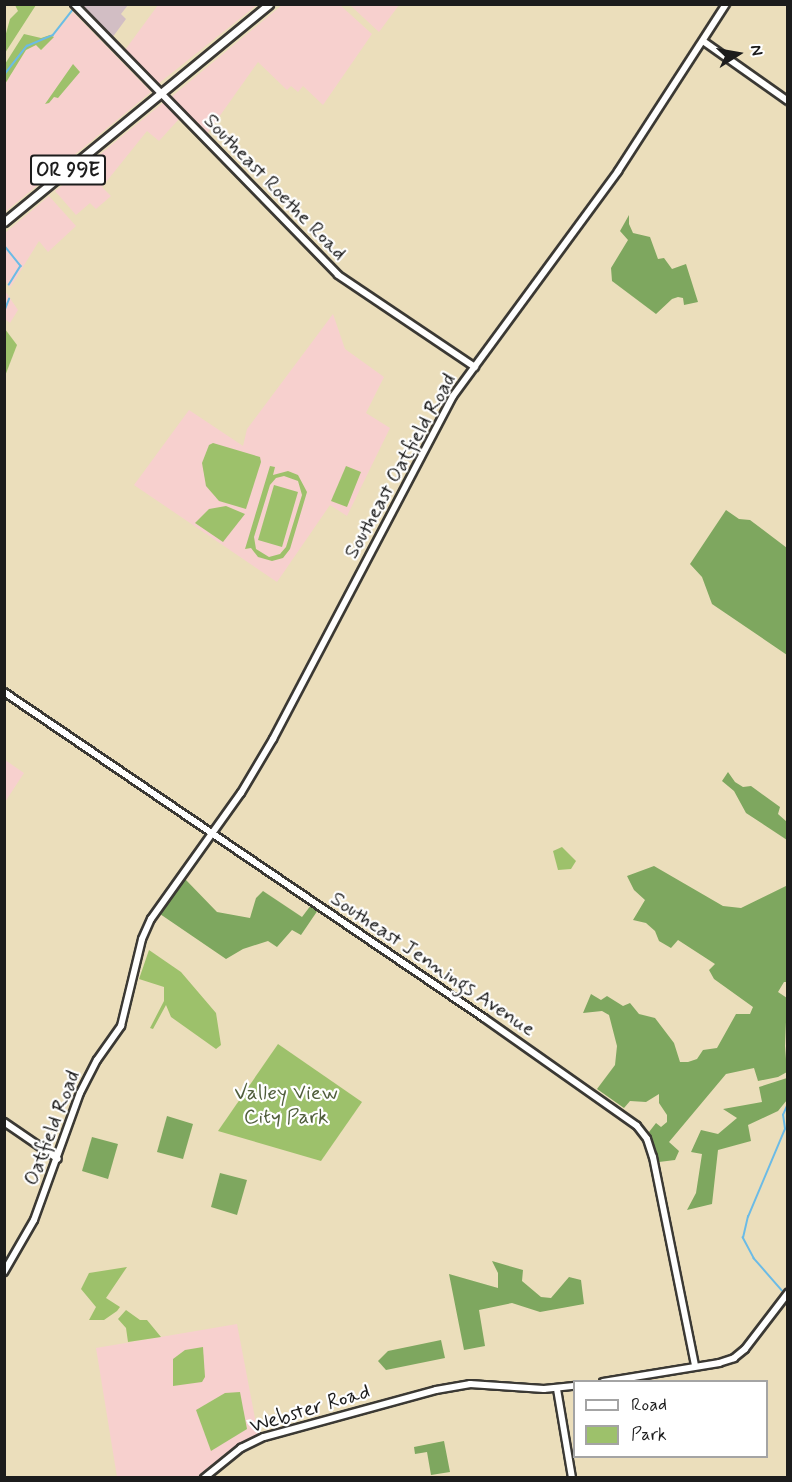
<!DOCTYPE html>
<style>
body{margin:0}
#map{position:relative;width:792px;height:1482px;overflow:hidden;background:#ebdebb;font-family:Mynerve,sans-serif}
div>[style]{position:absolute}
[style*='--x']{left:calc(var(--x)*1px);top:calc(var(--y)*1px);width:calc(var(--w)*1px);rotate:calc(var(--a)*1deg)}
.built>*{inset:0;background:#f7d0ce}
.industrial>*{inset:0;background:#d2bec4}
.green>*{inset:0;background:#9dc16b}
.forest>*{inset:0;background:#7ea75f}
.stream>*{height:1.5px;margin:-0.75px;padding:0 0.75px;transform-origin:0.75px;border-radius:0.75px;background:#6bbbe6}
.roads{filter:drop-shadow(2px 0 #3b3934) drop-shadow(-2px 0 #3b3934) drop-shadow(0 2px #3b3934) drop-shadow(0 -2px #3b3934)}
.secondary>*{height:6px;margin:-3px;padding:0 3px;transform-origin:3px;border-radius:3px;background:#fff}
.primary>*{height:7px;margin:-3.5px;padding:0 3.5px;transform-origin:3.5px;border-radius:3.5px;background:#fff}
span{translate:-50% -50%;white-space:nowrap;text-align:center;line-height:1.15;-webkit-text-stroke:4.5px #fff;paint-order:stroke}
.shield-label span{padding:2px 4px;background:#fff;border:2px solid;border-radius:4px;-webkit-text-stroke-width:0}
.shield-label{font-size:20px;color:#1c1c1c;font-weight:700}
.street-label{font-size:21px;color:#1c1c1c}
.park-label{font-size:21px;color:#505e3c}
.frame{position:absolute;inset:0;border:6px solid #1c1c1c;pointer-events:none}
.legend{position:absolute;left:573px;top:1380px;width:195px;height:78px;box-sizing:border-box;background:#fff;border:2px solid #a4a4a4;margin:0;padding:8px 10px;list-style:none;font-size:18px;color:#1c1c1c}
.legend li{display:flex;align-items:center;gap:12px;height:30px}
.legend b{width:30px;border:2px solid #a4a4a4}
.north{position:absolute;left:708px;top:24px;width:60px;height:60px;-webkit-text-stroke:4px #fff;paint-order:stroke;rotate:79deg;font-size:16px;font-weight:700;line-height:24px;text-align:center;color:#1c1c1c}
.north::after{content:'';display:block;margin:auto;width:21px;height:27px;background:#1c1c1c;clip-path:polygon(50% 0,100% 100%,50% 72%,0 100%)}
</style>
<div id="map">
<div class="built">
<i style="clip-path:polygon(158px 5px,158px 4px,257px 5px,158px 84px,125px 50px)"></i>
<i style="clip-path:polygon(282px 5px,340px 5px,372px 34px,323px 105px,303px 86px,298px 92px,291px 86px,287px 90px,258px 62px,207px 134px,171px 97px)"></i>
<i style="clip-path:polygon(350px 5px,399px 5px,379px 32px)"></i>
<i style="clip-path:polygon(73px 12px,151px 92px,5px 212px,5px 84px,26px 50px,36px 45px,42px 50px)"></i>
<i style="clip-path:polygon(164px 102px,179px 119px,159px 141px,147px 131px,102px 187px,111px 196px,96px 209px,90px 203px,76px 215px,55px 191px)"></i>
<i style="clip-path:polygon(49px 196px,76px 226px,48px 252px,39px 241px,10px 288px,5px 280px,5px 233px)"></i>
<i style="clip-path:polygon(5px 291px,18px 310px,10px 323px,5px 319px)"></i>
<i style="clip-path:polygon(333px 314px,345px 349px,384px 377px,366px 413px,390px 428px,347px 516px,330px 505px,277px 582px,134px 485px,189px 410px,243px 446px,247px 429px)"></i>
<i style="clip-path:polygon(5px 760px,24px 773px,5px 802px)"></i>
<i style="clip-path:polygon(237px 1324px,258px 1434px,227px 1452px,197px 1477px,117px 1477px,96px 1348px)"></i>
</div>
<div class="industrial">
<i style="clip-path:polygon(79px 5px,79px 4px,128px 5px,121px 14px,126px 19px,112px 38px)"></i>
</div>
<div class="green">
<i style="clip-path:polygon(15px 5px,36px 5px,5px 53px,5px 37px,10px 19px,18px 11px)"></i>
<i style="clip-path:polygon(24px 34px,41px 38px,50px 35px,54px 37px,41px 50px,36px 45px,26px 50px,5px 84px,5px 64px)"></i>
<i style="clip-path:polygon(73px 64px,80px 72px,58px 98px,54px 97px,49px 103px,45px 104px)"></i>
<i style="clip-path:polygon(5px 329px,17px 345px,5px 376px)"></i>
<i style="clip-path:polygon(213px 443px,260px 457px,261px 462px,246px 509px,219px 501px,206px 486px,202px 463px,209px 445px)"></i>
<i style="clip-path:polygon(evenodd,270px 466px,275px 467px,273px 475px,288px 471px,298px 475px,307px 492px,290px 549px,283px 558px,272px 561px,258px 557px,251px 548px,245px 549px,270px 466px,284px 476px,298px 481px,302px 495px,286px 547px,280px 554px,269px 557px,256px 549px,254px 537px,270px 485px,276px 478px,284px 476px)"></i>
<i style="clip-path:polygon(346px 466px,361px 472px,347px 507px,331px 501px)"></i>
<i style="clip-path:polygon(274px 485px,298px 492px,282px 547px,258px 540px)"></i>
<i style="clip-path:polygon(226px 506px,245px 514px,223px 542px,195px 523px,209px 509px)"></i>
<i style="clip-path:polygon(562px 847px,576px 861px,571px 869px,558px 870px,553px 851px)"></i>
<i style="clip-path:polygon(149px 950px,181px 972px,216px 1013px,221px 1045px,216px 1049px,171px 1017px,166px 1005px,153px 1029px,150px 1028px,164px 1001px,164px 987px,139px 979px)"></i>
<i style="clip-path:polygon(278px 1044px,362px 1102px,321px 1161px,218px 1131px)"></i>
<i style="clip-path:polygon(127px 1267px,106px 1298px,120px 1307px,117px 1311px,104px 1320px,89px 1320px,96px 1307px,81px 1289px,89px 1273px)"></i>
<i style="clip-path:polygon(126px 1310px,140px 1320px,147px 1320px,161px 1337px,128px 1342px,126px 1328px,118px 1319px)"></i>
<i style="clip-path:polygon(203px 1347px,205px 1377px,202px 1382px,173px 1386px,173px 1359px,185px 1350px)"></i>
<i style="clip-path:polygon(240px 1392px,247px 1429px,211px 1451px,196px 1410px,225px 1393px)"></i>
</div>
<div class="forest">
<i style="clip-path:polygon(629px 215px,629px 224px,633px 233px,650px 237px,658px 259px,664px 258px,672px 269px,686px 264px,698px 302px,684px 305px,683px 298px,678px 297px,672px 299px,656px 314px,612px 281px,611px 268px,628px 240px,620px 231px)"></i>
<i style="clip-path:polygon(726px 510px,739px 519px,750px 520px,787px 548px,787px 655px,712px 604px,702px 577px,690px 564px)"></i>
<i style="clip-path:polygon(728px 772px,735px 782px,743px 787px,751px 786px,780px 807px,778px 814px,787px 822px,787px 840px,746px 813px,734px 791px,722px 781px)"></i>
<i style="clip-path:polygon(654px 866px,723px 906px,741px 908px,788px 885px,787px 982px,784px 982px,778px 992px,787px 998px,785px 1046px,787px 1072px,778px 1077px,758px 1081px,754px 1068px,726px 1074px,669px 1142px,679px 1151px,675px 1160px,659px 1162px,649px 1132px,656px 1123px,661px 1127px,667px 1122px,667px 1115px,659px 1103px,659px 1094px,646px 1102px,630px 1101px,624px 1108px,597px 1089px,615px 1065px,617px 1046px,609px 1015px,602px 1011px,583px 1013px,591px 994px,601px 1000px,607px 996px,623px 1006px,630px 1003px,639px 1014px,655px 1018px,674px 1043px,680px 1062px,688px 1062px,697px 1059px,703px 1050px,717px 1048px,736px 1014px,750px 1014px,753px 1007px,714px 979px,709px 970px,715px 964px,678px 940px,671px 948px,659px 941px,655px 931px,646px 923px,633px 920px,645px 900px,634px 890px,627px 876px)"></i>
<i style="clip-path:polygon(185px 879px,217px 912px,250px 918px,256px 898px,263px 891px,302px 917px,311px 905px,318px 910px,301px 935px,292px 930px,277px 947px,268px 941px,243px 949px,226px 959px,160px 914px)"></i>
<i style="clip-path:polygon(787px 1078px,787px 1100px,778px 1111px,748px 1125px,751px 1141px,718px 1150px,712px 1204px,687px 1210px,696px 1193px,702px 1154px,691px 1152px,701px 1130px,718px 1134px,737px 1118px,723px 1109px,762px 1102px,759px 1087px)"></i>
<i style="clip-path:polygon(167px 1116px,193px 1124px,183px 1159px,157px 1152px)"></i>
<i style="clip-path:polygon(92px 1137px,118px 1144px,108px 1179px,82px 1171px)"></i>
<i style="clip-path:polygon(220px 1173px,247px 1180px,237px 1215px,211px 1207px)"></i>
<i style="clip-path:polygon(492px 1261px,523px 1270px,522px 1281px,541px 1297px,551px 1298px,569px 1277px,581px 1280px,584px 1304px,540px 1312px,512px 1303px,479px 1310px,485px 1346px,464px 1350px,449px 1274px,498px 1288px,498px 1273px)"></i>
<i style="clip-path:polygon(441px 1340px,445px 1358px,386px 1370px,378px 1361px,388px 1351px)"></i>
<i style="clip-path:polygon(444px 1441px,450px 1472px,431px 1475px,427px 1452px,415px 1454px,414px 1447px)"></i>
</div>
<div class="stream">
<i style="--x:4;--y:75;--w:37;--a:-52"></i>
<i style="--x:27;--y:46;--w:28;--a:-23"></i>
<i style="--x:53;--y:35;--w:34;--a:-52"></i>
<i style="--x:4;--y:245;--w:27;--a:51"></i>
<i style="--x:21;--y:266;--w:22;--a:122"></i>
<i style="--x:4;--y:312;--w:14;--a:-69"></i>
<i style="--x:782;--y:1291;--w:43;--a:-131.2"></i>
<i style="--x:754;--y:1259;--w:24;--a:-118"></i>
<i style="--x:743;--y:1238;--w:22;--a:-77"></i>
<i style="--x:748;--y:1217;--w:95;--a:-67.2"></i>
<i style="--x:785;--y:1129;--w:14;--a:-98"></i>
<i style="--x:783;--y:1115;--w:12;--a:-66"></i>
</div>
<div class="roads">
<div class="secondary">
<i style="--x:74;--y:4;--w:378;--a:45.7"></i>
<i style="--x:338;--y:275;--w:165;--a:33.9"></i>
<i style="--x:703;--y:41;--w:104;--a:35.2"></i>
<i style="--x:4;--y:692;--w:580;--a:34.18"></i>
<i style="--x:484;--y:1018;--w:187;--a:35.2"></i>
<i style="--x:637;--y:1126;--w:16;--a:52"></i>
<i style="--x:647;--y:1139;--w:19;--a:72"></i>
<i style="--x:653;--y:1157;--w:213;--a:78.6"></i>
<i style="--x:4;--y:1122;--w:65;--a:34.4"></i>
<i style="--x:4;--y:1272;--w:60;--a:-60"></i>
<i style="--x:34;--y:1220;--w:135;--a:-70.1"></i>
<i style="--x:80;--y:1093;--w:37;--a:-63"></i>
<i style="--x:97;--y:1060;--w:42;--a:-54.8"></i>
<i style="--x:121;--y:1026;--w:89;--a:-76.4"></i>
<i style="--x:142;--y:939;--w:22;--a:-66"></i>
<i style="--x:151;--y:919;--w:155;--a:-54.5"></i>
<i style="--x:241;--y:793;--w:63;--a:-59.3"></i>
<i style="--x:273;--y:739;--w:387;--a:-62.3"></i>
<i style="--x:453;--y:396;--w:279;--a:-53.7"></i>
<i style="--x:618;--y:171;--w:199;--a:-57.1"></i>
<i style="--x:603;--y:1382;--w:118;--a:-9.3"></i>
<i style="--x:719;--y:1363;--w:16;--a:-18"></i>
<i style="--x:734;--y:1358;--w:14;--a:-39"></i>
<i style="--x:745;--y:1349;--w:71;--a:-52.5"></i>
<i style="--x:557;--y:1389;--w:90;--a:80.4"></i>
<i style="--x:204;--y:1478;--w:48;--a:-39"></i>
<i style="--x:241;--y:1448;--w:25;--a:-26"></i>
<i style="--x:264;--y:1437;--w:178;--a:-15.3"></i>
<i style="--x:436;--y:1390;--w:35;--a:-10"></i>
<i style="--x:470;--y:1384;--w:74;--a:3.9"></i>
<i style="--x:544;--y:1389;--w:30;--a:-6"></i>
</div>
<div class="primary">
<i style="--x:4;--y:222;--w:343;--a:-39.4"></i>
</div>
</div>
<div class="shield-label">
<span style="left:68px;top:170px">OR 99E</span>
</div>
<div class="street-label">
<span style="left:275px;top:187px;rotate:46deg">Southeast Roethe Road</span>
<span style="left:400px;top:466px;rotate:-61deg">Southeast Oatfield Road</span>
<span style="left:433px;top:964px;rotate:34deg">Southeast Jennings Avenue</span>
<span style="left:52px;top:1128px;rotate:-69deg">Oatfield Road</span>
<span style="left:310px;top:1409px;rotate:-17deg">Webster Road</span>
</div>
<div class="park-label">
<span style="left:286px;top:1105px">Valley View<br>City Park</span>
</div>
<div class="frame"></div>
<ul class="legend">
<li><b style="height:8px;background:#fff"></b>Road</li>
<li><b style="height:16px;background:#9dc16b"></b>Park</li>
</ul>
<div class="north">N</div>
</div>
